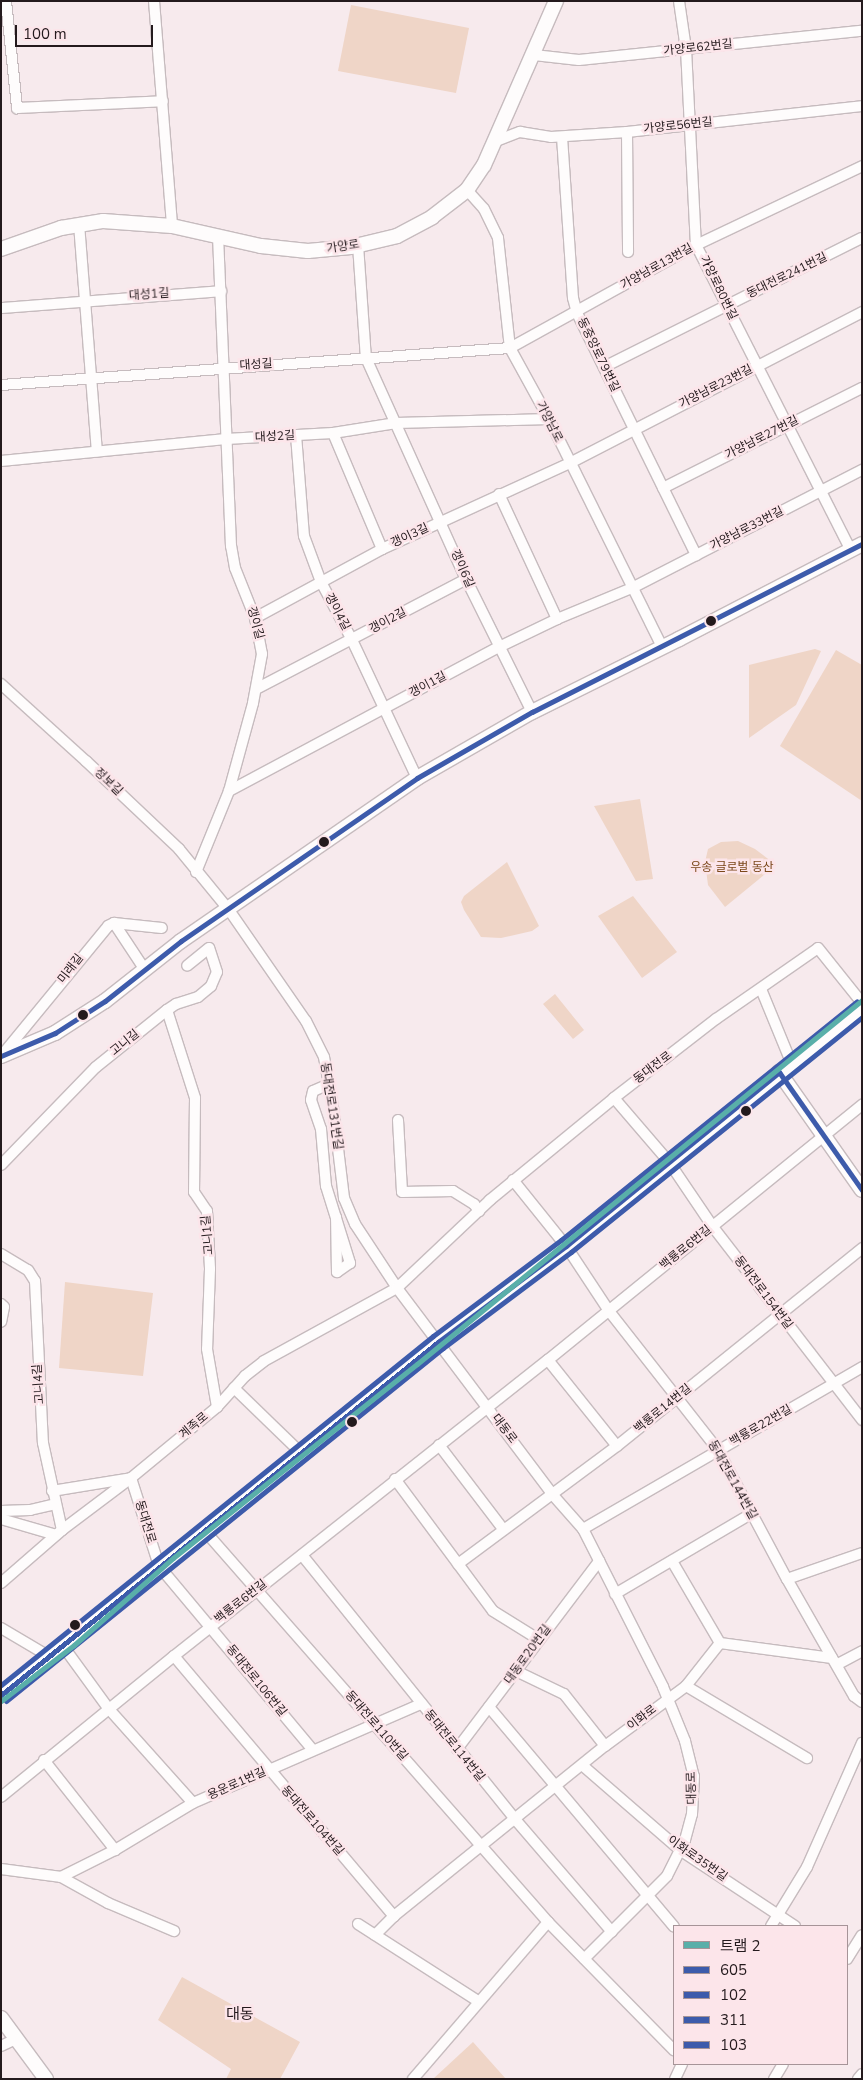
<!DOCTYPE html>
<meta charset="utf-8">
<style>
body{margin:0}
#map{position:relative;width:863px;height:2080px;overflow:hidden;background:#f7eaed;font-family:"Nunito Sans","Noto Sans KR",sans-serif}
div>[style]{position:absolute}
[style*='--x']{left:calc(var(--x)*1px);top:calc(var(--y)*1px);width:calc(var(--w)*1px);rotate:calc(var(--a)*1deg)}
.green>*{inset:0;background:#efd5c7}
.roads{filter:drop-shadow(1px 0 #c6bbbe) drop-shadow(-1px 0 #c6bbbe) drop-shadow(0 1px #c6bbbe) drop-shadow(0 -1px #c6bbbe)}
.street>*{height:10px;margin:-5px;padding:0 5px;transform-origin:5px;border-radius:5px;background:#fefcfc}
.secondary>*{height:14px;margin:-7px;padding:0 7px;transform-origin:7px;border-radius:7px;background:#fefcfc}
.bus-1>*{height:5px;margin:-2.5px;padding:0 2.5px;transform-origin:2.5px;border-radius:2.5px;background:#3d5bab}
.bus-2>*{height:5px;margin:-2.5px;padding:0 2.5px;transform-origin:2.5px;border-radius:2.5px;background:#3d5bab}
.bus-3>*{height:5px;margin:-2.5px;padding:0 2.5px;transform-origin:2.5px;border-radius:2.5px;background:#3d5bab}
.bus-4>*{height:5px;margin:-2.5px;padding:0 2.5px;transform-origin:2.5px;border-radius:2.5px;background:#3d5bab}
.tram-1>*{height:5px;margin:-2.5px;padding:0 2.5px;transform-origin:2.5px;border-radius:2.5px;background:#59afa9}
.dots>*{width:14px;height:14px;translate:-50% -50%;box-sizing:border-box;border:2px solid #fce5ea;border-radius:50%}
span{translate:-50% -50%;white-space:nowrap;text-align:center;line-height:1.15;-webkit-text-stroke:5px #fce5ea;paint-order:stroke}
.street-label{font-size:12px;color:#241a1d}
.park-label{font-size:12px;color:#7b481b}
.quarter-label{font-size:15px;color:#241a1d}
.frame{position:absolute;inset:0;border:2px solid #241a1d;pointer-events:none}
.legend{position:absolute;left:673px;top:1925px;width:175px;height:140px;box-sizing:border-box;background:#fce5ea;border:1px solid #a69498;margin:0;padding:6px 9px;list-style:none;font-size:15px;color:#241a1d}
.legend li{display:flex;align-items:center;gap:10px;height:25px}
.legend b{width:25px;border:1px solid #a69498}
.scale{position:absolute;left:15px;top:25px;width:138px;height:22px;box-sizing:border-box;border:2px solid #241a1d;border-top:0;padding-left:6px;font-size:15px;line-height:18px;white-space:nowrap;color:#241a1d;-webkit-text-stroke:4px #fce5ea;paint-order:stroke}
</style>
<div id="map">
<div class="green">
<i style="clip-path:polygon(351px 5px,469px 28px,456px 93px,338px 71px)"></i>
<i style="clip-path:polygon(815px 649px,821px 651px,796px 705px,749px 738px,749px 665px)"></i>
<i style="clip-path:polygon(836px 650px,862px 665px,862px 801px,780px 746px)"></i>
<i style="clip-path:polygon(640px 799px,653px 879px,636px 881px,594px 806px)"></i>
<i style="clip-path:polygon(738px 841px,755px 849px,776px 865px,725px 907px,708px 885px,705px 862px,708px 849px,721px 842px)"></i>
<i style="clip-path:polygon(507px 862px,539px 926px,532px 931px,501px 938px,481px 937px,464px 910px,461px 902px,464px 896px)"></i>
<i style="clip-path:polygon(633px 896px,677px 952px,642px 978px,598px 916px)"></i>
<i style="clip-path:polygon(555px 994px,584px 1030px,573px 1039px,543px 1004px)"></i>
<i style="clip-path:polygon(65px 1282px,153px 1293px,143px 1376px,59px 1368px)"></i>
<i style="clip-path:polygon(182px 1977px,300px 2042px,280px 2079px,226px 2079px,231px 2069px,158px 2020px)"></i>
<i style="clip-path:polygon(473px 2042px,506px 2079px,433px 2079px)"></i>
</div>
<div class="roads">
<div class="street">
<i style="--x:6;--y:1;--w:108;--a:84.1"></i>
<i style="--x:17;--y:108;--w:146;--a:-2.7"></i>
<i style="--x:154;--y:1;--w:226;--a:85.4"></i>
<i style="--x:679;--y:1;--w:49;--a:81.7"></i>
<i style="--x:686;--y:49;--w:196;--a:87.1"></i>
<i style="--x:696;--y:245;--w:342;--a:63.1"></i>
<i style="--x:534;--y:55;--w:45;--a:6.3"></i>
<i style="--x:579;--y:60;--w:284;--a:-5.9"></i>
<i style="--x:627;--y:132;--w:120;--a:89.5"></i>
<i style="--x:562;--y:137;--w:161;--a:86.1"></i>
<i style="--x:573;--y:298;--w:16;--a:75"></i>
<i style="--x:577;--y:313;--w:270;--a:63.8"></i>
<i style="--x:496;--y:141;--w:26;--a:-21"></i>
<i style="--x:520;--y:132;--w:31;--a:9"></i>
<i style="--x:551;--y:137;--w:76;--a:-3.8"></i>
<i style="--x:627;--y:132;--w:236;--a:-6.3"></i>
<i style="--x:467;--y:190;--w:25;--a:48"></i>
<i style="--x:484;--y:209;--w:32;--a:64"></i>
<i style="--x:498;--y:238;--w:111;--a:83.8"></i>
<i style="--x:510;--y:348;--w:81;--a:61.2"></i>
<i style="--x:549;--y:419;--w:254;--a:63.6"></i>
<i style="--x:79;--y:224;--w:228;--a:85.5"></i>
<i style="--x:358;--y:245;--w:113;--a:86"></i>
<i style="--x:366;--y:358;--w:243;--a:65.7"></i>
<i style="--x:466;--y:579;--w:148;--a:63.6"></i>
<i style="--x:1;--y:308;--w:221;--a:-4.4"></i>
<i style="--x:604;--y:367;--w:288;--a:-26.6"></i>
<i style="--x:1;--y:385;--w:510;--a:-4.16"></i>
<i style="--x:510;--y:348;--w:213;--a:-29"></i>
<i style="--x:696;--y:245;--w:184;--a:-25.4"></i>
<i style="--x:333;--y:433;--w:126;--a:67.1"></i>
<i style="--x:296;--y:435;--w:101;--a:85.5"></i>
<i style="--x:304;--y:536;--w:49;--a:69.7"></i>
<i style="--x:321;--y:582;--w:66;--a:61.9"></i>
<i style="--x:352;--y:640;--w:153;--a:64.8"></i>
<i style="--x:1;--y:461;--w:226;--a:-5.6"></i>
<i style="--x:226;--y:439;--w:107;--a:-3.2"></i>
<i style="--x:333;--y:433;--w:64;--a:-9"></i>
<i style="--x:396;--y:423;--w:153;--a:-1.5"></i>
<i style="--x:663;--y:488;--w:223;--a:-26.7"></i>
<i style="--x:499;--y:494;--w:138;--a:65.1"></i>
<i style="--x:255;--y:618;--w:145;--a:-28.5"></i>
<i style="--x:382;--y:549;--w:207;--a:-24.6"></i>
<i style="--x:570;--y:463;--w:329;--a:-27.3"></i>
<i style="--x:1;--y:684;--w:115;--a:42.2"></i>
<i style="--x:86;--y:761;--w:128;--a:43.4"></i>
<i style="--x:179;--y:849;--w:79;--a:50.7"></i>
<i style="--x:229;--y:910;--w:135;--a:55.3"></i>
<i style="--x:306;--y:1021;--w:40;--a:63.4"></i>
<i style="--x:324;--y:1057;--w:51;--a:79.8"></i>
<i style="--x:333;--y:1107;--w:92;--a:83.1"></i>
<i style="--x:344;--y:1198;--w:28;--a:67"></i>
<i style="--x:355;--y:1224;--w:77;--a:56.7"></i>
<i style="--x:397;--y:1288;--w:258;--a:53"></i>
<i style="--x:552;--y:1494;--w:47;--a:48.5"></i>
<i style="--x:583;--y:1529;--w:177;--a:63.1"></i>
<i style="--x:663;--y:1687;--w:58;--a:67.8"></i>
<i style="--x:685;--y:1741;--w:36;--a:76"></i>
<i style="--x:694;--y:1776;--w:38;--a:93"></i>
<i style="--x:692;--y:1814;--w:27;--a:105"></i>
<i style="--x:685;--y:1840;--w:40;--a:116.6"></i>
<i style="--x:667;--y:1876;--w:117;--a:135"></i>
<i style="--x:256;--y:689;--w:237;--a:-27.6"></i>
<i style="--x:229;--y:791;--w:306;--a:-28.1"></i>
<i style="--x:499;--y:647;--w:64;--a:-25.8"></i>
<i style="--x:557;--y:619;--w:81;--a:-22.5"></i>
<i style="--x:632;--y:588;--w:259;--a:-27.2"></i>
<i style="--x:196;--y:872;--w:87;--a:-67.8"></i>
<i style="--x:229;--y:791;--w:91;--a:-74.7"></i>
<i style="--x:253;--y:703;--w:50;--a:-79.6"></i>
<i style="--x:262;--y:654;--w:37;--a:-101"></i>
<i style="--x:255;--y:618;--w:54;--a:-111.8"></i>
<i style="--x:235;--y:568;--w:22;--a:-100"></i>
<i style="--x:231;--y:546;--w:309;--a:-92.4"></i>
<i style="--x:114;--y:923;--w:56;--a:56.6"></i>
<i style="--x:761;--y:989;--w:79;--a:67.7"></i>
<i style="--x:167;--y:1010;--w:92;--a:72.3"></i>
<i style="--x:195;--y:1098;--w:94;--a:90.6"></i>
<i style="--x:194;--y:1192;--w:23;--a:56"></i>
<i style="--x:207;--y:1211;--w:58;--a:87"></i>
<i style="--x:210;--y:1269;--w:80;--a:92.1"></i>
<i style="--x:207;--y:1349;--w:59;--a:80.2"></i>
<i style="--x:3;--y:1054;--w:166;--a:-50.6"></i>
<i style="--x:108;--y:926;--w:7;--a:-27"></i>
<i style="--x:114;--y:923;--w:48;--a:5.9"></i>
<i style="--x:329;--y:1084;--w:17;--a:156"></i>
<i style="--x:313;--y:1091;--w:9;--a:103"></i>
<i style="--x:311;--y:1100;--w:31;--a:71"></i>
<i style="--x:321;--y:1129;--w:57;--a:85"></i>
<i style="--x:326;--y:1186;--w:81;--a:72.7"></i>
<i style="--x:350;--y:1263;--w:16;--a:145"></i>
<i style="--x:337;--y:1272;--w:55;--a:-91"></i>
<i style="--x:614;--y:1098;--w:84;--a:49.3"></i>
<i style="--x:669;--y:1162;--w:78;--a:55.9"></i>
<i style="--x:713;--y:1227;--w:244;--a:52.3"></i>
<i style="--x:398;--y:1120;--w:72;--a:86.8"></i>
<i style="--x:402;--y:1192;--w:51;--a:-1.1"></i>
<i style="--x:453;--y:1191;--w:25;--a:32"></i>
<i style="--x:474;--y:1204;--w:9;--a:54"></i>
<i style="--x:1;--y:1165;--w:136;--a:-45.9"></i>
<i style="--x:96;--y:1067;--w:91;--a:-38.8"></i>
<i style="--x:167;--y:1010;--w:11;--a:-34"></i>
<i style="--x:176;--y:1004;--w:23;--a:-18"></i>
<i style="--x:198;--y:997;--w:17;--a:-40"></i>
<i style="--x:211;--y:986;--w:15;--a:-67"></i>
<i style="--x:217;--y:972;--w:25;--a:-108"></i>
<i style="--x:209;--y:948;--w:28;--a:141"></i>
<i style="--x:513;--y:1180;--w:85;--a:51.2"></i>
<i style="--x:566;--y:1246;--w:78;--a:56.5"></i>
<i style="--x:609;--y:1311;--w:177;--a:51.9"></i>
<i style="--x:718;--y:1450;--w:146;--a:61.9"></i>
<i style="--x:787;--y:1579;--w:135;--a:60.2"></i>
<i style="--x:854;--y:1696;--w:10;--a:37"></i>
<i style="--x:1;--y:1254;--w:31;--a:31"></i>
<i style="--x:28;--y:1270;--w:13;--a:58"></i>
<i style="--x:35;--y:1281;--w:162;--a:87.2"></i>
<i style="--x:43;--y:1443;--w:89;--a:77.7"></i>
<i style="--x:1;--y:1304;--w:4;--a:45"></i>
<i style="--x:4;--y:1307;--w:15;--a:101"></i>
<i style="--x:548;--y:1360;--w:110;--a:51.3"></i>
<i style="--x:234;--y:1388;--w:92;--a:44.1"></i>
<i style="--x:439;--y:1445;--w:106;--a:52.7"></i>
<i style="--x:395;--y:1479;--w:164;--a:53.4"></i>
<i style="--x:493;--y:1611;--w:53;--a:31.9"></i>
<i style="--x:52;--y:1491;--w:80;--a:-9.3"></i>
<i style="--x:131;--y:1478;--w:92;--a:72.3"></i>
<i style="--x:159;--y:1566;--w:240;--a:50.1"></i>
<i style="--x:1;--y:1511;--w:29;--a:-2"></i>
<i style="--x:30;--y:1510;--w:26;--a:-13"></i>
<i style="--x:1;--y:1519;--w:57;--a:16.2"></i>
<i style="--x:583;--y:1529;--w:323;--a:-30.1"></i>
<i style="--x:204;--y:1530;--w:522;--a:48.73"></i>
<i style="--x:548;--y:1922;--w:180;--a:45.5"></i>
<i style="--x:302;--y:1555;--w:338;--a:51.1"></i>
<i style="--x:514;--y:1818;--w:150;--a:49.3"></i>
<i style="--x:672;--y:1561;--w:95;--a:59.7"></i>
<i style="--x:458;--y:1564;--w:198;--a:-36.6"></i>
<i style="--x:617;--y:1446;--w:315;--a:-38.9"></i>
<i style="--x:787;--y:1579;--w:79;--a:-19.1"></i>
<i style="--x:1;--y:1583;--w:81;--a:-41"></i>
<i style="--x:62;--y:1530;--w:86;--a:-37"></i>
<i style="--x:131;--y:1478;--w:112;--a:-39.5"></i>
<i style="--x:217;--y:1407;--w:42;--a:-47.9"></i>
<i style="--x:245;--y:1376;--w:24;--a:-38"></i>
<i style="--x:264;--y:1361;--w:152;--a:-28.8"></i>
<i style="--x:397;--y:1288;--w:128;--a:-43.4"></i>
<i style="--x:490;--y:1200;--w:161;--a:-39.4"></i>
<i style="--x:614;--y:1098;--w:129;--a:-37.8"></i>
<i style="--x:716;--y:1019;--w:124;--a:-34.8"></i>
<i style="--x:818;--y:948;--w:70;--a:51.3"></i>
<i style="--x:615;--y:1594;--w:158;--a:-30.5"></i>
<i style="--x:1;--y:1628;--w:57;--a:30.6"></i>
<i style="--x:63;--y:1646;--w:77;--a:54"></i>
<i style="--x:108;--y:1708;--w:127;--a:48.2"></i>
<i style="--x:174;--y:1656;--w:341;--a:49.8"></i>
<i style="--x:838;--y:1664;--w:27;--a:-28"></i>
<i style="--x:516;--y:1671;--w:53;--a:25.6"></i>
<i style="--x:564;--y:1694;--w:66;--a:51.7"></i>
<i style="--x:686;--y:1686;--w:141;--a:30.8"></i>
<i style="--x:489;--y:1707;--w:287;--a:49.9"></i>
<i style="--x:457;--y:1749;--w:236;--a:-52.9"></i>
<i style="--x:44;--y:1760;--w:115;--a:51.7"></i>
<i style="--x:582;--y:1765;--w:130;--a:40.9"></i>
<i style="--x:680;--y:1850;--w:138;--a:33.5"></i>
<i style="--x:1;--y:1797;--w:223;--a:-39.2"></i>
<i style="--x:174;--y:1656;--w:477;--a:-38.4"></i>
<i style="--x:548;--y:1360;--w:405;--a:-39.1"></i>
<i style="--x:1;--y:1869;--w:61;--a:7.6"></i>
<i style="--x:61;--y:1877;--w:54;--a:29"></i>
<i style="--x:108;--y:1903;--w:72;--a:23"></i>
<i style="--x:61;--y:1877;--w:60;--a:-26.6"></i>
<i style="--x:115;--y:1850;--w:91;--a:-31.1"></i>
<i style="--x:193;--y:1803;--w:249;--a:-23.5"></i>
<i style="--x:358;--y:1924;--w:143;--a:32.7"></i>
<i style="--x:771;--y:1926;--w:69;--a:-58.6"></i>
<i style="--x:807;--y:1867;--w:136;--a:-66.1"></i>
<i style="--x:375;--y:1935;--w:27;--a:-45"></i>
<i style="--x:394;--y:1916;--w:271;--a:-38.9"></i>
<i style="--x:605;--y:1746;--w:101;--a:-36.5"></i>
<i style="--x:686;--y:1686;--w:55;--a:-51.7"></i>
<i style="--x:720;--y:1643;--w:113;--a:7.6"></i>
<i style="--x:847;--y:1959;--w:28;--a:-58"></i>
<i style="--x:1;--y:2046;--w:17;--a:-25"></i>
<i style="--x:413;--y:2079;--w:207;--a:-49.3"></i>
<i style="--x:675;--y:2079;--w:17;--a:-65"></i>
<i style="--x:774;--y:2079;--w:17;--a:-59"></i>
<i style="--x:858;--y:2079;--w:6;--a:-51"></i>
</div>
<div class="secondary">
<i style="--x:1;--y:249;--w:64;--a:-19.3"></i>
<i style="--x:61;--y:228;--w:43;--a:-9.5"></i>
<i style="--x:103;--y:221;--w:69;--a:4.1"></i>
<i style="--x:172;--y:226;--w:91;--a:12.7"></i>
<i style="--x:261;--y:246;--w:47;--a:6.1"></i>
<i style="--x:308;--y:251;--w:43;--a:-5.3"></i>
<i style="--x:351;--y:247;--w:47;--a:-13.4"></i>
<i style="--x:397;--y:236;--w:40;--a:-28"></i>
<i style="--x:432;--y:217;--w:44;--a:-37.6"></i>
<i style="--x:467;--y:190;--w:30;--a:-56"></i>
<i style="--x:484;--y:165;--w:179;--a:-66.3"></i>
<i style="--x:1;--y:1056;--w:59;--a:-23.1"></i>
<i style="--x:55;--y:1033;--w:59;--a:-32.6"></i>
<i style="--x:105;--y:1001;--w:97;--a:-38.3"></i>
<i style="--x:181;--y:941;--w:287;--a:-34.6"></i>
<i style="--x:417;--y:778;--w:133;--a:-29.9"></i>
<i style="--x:532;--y:712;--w:164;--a:-26.4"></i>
<i style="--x:679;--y:639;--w:206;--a:-27.4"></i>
<i style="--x:779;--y:1072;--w:144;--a:54.9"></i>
<i style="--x:1;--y:1695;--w:562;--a:-38.93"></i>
<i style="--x:438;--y:1342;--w:160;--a:-36.9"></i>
<i style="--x:566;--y:1246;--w:380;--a:-38.9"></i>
<i style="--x:1;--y:2018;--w:76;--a:53.6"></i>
</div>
</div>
<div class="bus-1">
<i style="--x:779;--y:1072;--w:144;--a:54.9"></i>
<i style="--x:1;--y:1695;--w:562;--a:-38.93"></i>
<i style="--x:438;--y:1342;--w:160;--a:-36.9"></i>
<i style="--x:566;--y:1246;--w:275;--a:-39.2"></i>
</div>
<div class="bus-2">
<i style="--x:6;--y:1701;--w:562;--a:-38.93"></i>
<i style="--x:443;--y:1348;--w:160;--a:-36.9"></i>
<i style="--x:571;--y:1252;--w:374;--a:-38.9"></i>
</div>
<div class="bus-3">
<i style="--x:1;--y:1685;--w:555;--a:-38.93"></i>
<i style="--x:433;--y:1336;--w:160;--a:-36.9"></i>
<i style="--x:561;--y:1240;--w:380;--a:-38.9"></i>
</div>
<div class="bus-4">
<i style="--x:1;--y:1056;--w:59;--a:-23.1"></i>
<i style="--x:55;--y:1033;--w:59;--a:-32.6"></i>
<i style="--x:105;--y:1001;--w:97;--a:-38.3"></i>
<i style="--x:181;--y:941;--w:287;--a:-34.6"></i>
<i style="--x:417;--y:778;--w:133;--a:-29.9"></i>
<i style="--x:532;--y:712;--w:370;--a:-27"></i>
</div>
<div class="tram-1">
<i style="--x:1;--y:1701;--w:92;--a:-37.5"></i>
<i style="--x:74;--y:1645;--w:132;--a:-41.3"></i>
<i style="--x:173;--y:1558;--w:312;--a:-38.5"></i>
<i style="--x:417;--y:1364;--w:575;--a:-39.28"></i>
</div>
<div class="dots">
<i style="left:711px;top:621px;background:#241a1d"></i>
<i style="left:324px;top:842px;background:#241a1d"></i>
<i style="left:83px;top:1015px;background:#241a1d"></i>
<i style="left:746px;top:1111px;background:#241a1d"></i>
<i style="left:352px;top:1422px;background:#241a1d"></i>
<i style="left:75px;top:1625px;background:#241a1d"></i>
</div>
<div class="street-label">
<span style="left:698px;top:48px;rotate:-6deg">가양로62번길</span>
<span style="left:678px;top:126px;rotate:-6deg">가양로56번길</span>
<span style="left:343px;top:247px;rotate:-9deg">가양로</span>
<span style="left:657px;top:267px;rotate:-29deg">가양남로13번길</span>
<span style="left:787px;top:276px;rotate:-26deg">동대전로241번길</span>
<span style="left:718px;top:288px;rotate:64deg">가양로80번길</span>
<span style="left:149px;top:295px;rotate:-4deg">대성1길</span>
<span style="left:598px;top:355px;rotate:64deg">동중앙로79번길</span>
<span style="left:256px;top:365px;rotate:-4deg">대성길</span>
<span style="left:716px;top:387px;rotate:-27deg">가양남로23번길</span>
<span style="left:549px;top:422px;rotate:63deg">가양남로</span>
<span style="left:275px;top:437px;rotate:-3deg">대성2길</span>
<span style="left:762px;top:438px;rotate:-27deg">가양남로27번길</span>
<span style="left:747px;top:529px;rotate:-27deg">가양남로33번길</span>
<span style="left:410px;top:536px;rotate:-25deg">갱이3길</span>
<span style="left:462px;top:569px;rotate:66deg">갱이6길</span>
<span style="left:337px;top:612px;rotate:62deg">갱이4길</span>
<span style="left:388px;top:621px;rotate:-28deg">갱이2길</span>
<span style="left:255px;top:623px;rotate:75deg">갱이길</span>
<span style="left:428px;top:685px;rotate:-28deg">갱이1길</span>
<span style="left:108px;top:782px;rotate:44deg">정보길</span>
<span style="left:71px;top:969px;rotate:-52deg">미래길</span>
<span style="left:125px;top:1043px;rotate:-39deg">고니길</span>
<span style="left:653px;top:1068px;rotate:-37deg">동대전로</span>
<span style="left:331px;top:1106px;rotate:81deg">동대전로131번길</span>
<span style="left:208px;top:1235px;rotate:-95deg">고니1길</span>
<span style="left:686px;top:1248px;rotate:-39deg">백룡로6번길</span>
<span style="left:763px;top:1293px;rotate:53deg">동대전로154번길</span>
<span style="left:39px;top:1384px;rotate:-94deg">고니4길</span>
<span style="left:663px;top:1409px;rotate:-39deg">백룡로14번길</span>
<span style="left:194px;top:1426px;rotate:-40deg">계족로</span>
<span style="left:761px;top:1426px;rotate:-30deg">백룡로22번길</span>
<span style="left:504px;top:1429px;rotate:53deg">대동로</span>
<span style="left:732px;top:1480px;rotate:61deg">동대전로144번길</span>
<span style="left:145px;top:1522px;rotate:73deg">동대전로</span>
<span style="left:241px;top:1602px;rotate:-38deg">백룡로6번길</span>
<span style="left:528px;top:1655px;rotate:-54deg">대동로20번길</span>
<span style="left:256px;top:1681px;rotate:51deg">동대전로106번길</span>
<span style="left:642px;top:1718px;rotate:-37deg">이화로</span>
<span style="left:376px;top:1726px;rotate:49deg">동대전로110번길</span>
<span style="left:454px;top:1746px;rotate:51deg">동대전로114번길</span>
<span style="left:237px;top:1784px;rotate:-24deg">용운로1번길</span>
<span style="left:692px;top:1788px;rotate:-91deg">대동로</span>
<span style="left:312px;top:1821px;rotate:49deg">동대전로104번길</span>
<span style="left:697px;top:1859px;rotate:35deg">이화로35번길</span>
</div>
<div class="park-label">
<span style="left:732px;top:868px">우송 글로벌 동산</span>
</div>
<div class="quarter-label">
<span style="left:240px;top:2015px">대동</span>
</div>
<div class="frame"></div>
<ul class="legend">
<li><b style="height:6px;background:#59afa9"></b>트램 2</li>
<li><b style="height:6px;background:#3d5bab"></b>605</li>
<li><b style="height:6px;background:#3d5bab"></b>102</li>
<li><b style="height:6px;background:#3d5bab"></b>311</li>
<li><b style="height:6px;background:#3d5bab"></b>103</li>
</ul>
<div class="scale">100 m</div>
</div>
